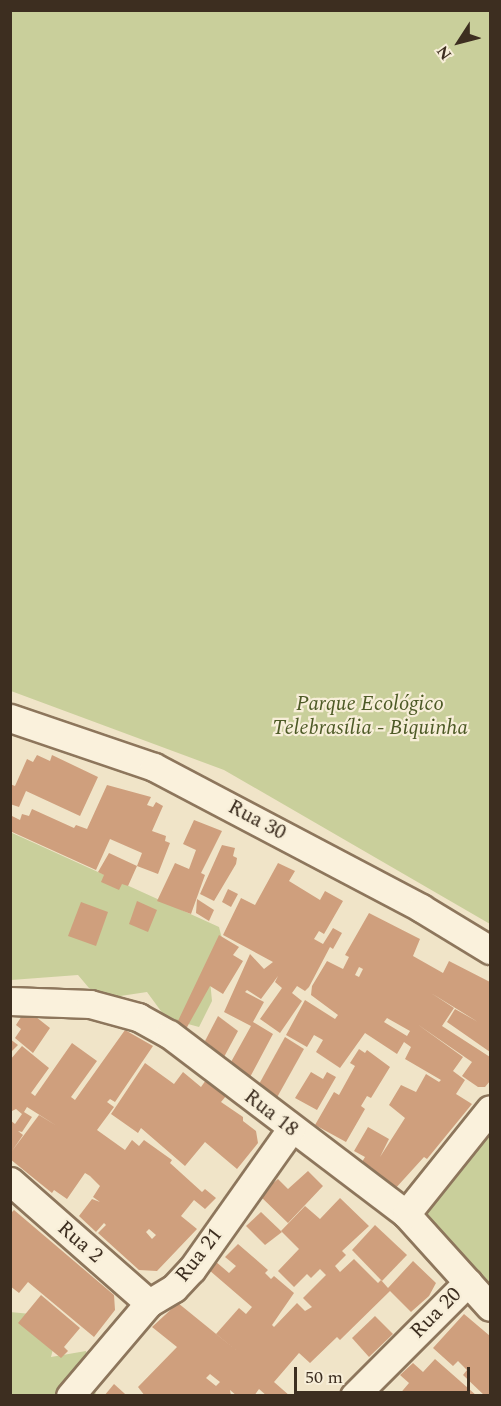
<!DOCTYPE html>
<meta charset="utf-8">
<style>
body{margin:0}
#map{position:relative;width:501px;height:1406px;overflow:hidden;background:#f0e4c8;font-family:Spectral,serif}
div>[style]{position:absolute}
[style*='--x']{left:calc(var(--x)*1px);top:calc(var(--y)*1px);width:calc(var(--w)*1px);rotate:calc(var(--a)*1deg)}
.green>*{inset:0;background:#c9cf9b}
.building>*{inset:0;background:#cf9f7d}
.roads{filter:drop-shadow(2px 0 #8d765c) drop-shadow(-2px 0 #8d765c) drop-shadow(0 2px #8d765c) drop-shadow(0 -2px #8d765c)}
.minor>*{height:27px;margin:-13.5px;padding:0 13.5px;transform-origin:13.5px;border-radius:13.5px;background:#faf1dc}
span{translate:-50% -50%;white-space:nowrap;text-align:center;line-height:1.15;-webkit-text-stroke:4.5px #f7eed8;paint-order:stroke}
.park-label{font-size:21px;color:#4d5a26;font-style:italic}
.street-label{font-size:21px;color:#3d2e20}
.frame{position:absolute;inset:0;border:12px solid #3d2e20;pointer-events:none}
.north{position:absolute;left:429px;top:12px;width:60px;height:60px;-webkit-text-stroke:4px #f7eed8;paint-order:stroke;rotate:234deg;font-size:16px;font-weight:700;line-height:24px;text-align:center;color:#3d2e20}
.north::after{content:'';display:block;margin:auto;width:21px;height:27px;background:#3d2e20;clip-path:polygon(50% 0,100% 100%,50% 72%,0 100%)}
.scale{position:absolute;left:294px;top:1367px;width:176px;height:27px;box-sizing:border-box;border:3px solid #3d2e20;border-top:0;padding-left:8px;font-size:18px;line-height:21px;white-space:nowrap;color:#3d2e20;-webkit-text-stroke:4px #f7eed8;paint-order:stroke}
</style>
<div id="map">
<div class="green">
<i style="clip-path:polygon(11px 10px,490px 11px,490px 924px,224px 770px,11px 691px)"></i>
<i style="clip-path:polygon(10px 832px,219px 927px,227px 958px,210px 980px,212px 1001px,199px 1027px,166px 1018px,147px 992px,107px 998px,89px 988px,78px 975px,11px 980px)"></i>
<i style="clip-path:polygon(490px 1125px,490px 1290px,427px 1220px,424px 1209px)"></i>
<i style="clip-path:polygon(10px 1312px,31px 1314px,53px 1349px,51px 1357px,86px 1351px,96px 1395px,11px 1395px)"></i>
</div>
<div class="building">
<i style="clip-path:polygon(37px 755px,50px 761px,52px 755px,98px 777px,80px 816px,26px 791px,19px 807px,10px 804px,10px 784px,15px 786px,27px 759px,33px 762px)"></i>
<i style="clip-path:polygon(107px 785px,151px 797px,147px 805px,153px 807px,156px 802px,163px 806px,152px 831px,166px 836px,165px 841px,170px 843px,158px 874px,137px 866px,142px 853px,110px 839px,96px 870px,10px 831px,10px 815px,20px 820px,22px 814px,29px 816px,32px 809px,74px 828px,76px 825px,87px 829px)"></i>
<i style="clip-path:polygon(194px 820px,222px 831px,201px 873px,205px 875px,191px 914px,157px 901px,175px 863px,189px 869px,196px 850px,183px 844px)"></i>
<i style="clip-path:polygon(222px 845px,235px 848px,233px 856px,237px 858px,236px 864px,214px 901px,200px 894px)"></i>
<i style="clip-path:polygon(109px 853px,137px 866px,128px 886px,122px 884px,119px 890px,101px 882px,104px 875px,98px 872px)"></i>
<i style="clip-path:polygon(278px 863px,295px 871px,289px 881px,320px 900px,325px 891px,343px 901px,324px 934px,319px 931px,314px 939px,323px 944px,333px 928px,342px 933px,333px 949px,330px 947px,309px 987px,305px 991px,297px 986px,292px 993px,302px 1001px,280px 1033px,260px 1019px,282px 988px,275px 982px,278px 976px,261px 999px,247px 990px,245px 992px,264px 1002px,253px 1022px,273px 1034px,249px 1079px,231px 1062px,251px 1026px,224px 1012px,250px 954px,264px 969px,273px 962px,223px 935px,241px 898px,255px 905px)"></i>
<i style="clip-path:polygon(228px 889px,238px 894px,231px 907px,222px 902px)"></i>
<i style="clip-path:polygon(197px 899px,214px 910px,209px 921px,196px 913px)"></i>
<i style="clip-path:polygon(137px 901px,157px 910px,148px 932px,129px 924px)"></i>
<i style="clip-path:polygon(81px 902px,108px 912px,96px 946px,68px 936px)"></i>
<i style="clip-path:polygon(evenodd,369px 913px,420px 939px,413px 956px,443px 973px,449px 961px,490px 982px,490px 1052px,447px 1022px,455px 1009px,478px 1022px,431px 993px,454px 1008px,442px 1026px,490px 1057px,490px 1081px,485px 1087px,478px 1087px,462px 1076px,472px 1062px,417px 1024px,463px 1057px,453px 1071px,465px 1080px,456px 1094px,472px 1104px,427px 1159px,424px 1157px,394px 1190px,368px 1175px,372px 1168px,362px 1162px,365px 1157px,354px 1151px,368px 1127px,389px 1139px,380px 1157px,405px 1118px,389px 1105px,401px 1085px,416px 1092px,426px 1074px,439px 1082px,441px 1080px,405px 1059px,411px 1047px,404px 1042px,397px 1054px,365px 1033px,340px 1068px,316px 1052px,323px 1040px,314px 1035px,307px 1047px,286px 1035px,305px 1000px,335px 1019px,338px 1015px,311px 995px,312px 986px,327px 961px,343px 969px,349px 957px,345px 955px,369px 913px,359px 967px,363px 969px,359px 977px,355px 975px,359px 967px,369px 913px,387px 1018px,410px 1031px,407px 1036px,384px 1022px,387px 1018px)"></i>
<i style="clip-path:polygon(219px 935px,239px 947px,233px 955px,243px 961px,223px 994px,210px 986px,186px 1029px,177px 1023px)"></i>
<i style="clip-path:polygon(31px 1013px,50px 1028px,33px 1053px,15px 1038px,21px 1029px,16px 1025px,23px 1014px)"></i>
<i style="clip-path:polygon(218px 1016px,238px 1031px,224px 1057px,205px 1041px)"></i>
<i style="clip-path:polygon(evenodd,125px 1030px,153px 1046px,115px 1102px,110px 1099px,107px 1102px,114px 1107px,97px 1130px,125px 1150px,132px 1140px,139px 1146px,144px 1140px,172px 1160px,170px 1163px,202px 1192px,205px 1189px,216px 1198px,205px 1209px,194px 1200px,181px 1216px,197px 1229px,157px 1271px,139px 1270px,98px 1233px,106px 1225px,104px 1223px,96px 1232px,79px 1216px,92px 1199px,100px 1202px,93px 1197px,100px 1186px,90px 1176px,85px 1173px,67px 1199px,54px 1190px,52px 1193px,10px 1159px,10px 1120px,15px 1124px,22px 1114px,16px 1109px,10px 1112px,10px 1060px,22px 1046px,49px 1068px,31px 1093px,35px 1096px,72px 1043px,97px 1061px,71px 1097px,75px 1100px,125px 1030px,27px 1107px,57px 1126px,39px 1115px,12px 1151px,23px 1135px,18px 1131px,22px 1132px,32px 1117px,24px 1112px,27px 1107px,125px 1030px,149px 1229px,156px 1235px,152px 1239px,146px 1232px,149px 1229px)"></i>
<i style="clip-path:polygon(285px 1037px,304px 1049px,275px 1101px,258px 1086px)"></i>
<i style="clip-path:polygon(10px 1039px,18px 1045px,10px 1053px)"></i>
<i style="clip-path:polygon(359px 1049px,365px 1053px,367px 1050px,390px 1067px,371px 1098px,367px 1096px,361px 1106px,365px 1109px,346px 1142px,315px 1125px,334px 1092px,339px 1095px,355px 1066px,350px 1063px)"></i>
<i style="clip-path:polygon(145px 1063px,174px 1084px,183px 1072px,201px 1087px,206px 1080px,226px 1096px,221px 1102px,243px 1117px,243px 1121px,256px 1131px,258px 1143px,237px 1169px,205px 1142px,185px 1166px,141px 1128px,138px 1133px,111px 1114px)"></i>
<i style="clip-path:polygon(311px 1072px,323px 1079px,327px 1072px,336px 1077px,317px 1110px,295px 1098px)"></i>
<i style="clip-path:polygon(308px 1171px,323px 1186px,288px 1223px,259px 1195px,278px 1179px,288px 1189px)"></i>
<i style="clip-path:polygon(evenodd,340px 1198px,369px 1226px,342px 1251px,346px 1255px,335px 1266px,340px 1272px,354px 1259px,378px 1283px,381px 1280px,388px 1288px,413px 1261px,436px 1283px,429px 1296px,411px 1312px,390px 1291px,340px 1340px,337px 1337px,310px 1363px,299px 1353px,274px 1382px,290px 1396px,267px 1396px,259px 1389px,254px 1396px,237px 1396px,230px 1390px,231px 1396px,145px 1396px,138px 1387px,177px 1347px,152px 1327px,178px 1303px,242px 1355px,216px 1334px,239px 1308px,246px 1314px,252px 1307px,209px 1270px,215px 1261px,229px 1273px,236px 1266px,225px 1257px,238px 1244px,268px 1270px,265px 1273px,271px 1279px,274px 1276px,294px 1293px,272px 1325px,274px 1327px,297px 1303px,305px 1311px,312px 1307px,303px 1298px,326px 1275px,320px 1269px,311px 1278px,307px 1274px,294px 1287px,278px 1271px,299px 1249px,281px 1231px,305px 1206px,320px 1219px,340px 1198px,210px 1374px,220px 1382px,216px 1386px,206px 1378px,210px 1374px)"></i>
<i style="clip-path:polygon(14px 1210px,114px 1295px,115px 1310px,94px 1337px,28px 1282px,19px 1293px,10px 1286px,10px 1214px)"></i>
<i style="clip-path:polygon(261px 1212px,282px 1232px,265px 1245px,246px 1226px)"></i>
<i style="clip-path:polygon(375px 1225px,407px 1255px,382px 1281px,352px 1250px)"></i>
<i style="clip-path:polygon(41px 1295px,80px 1328px,64px 1347px,68px 1351px,61px 1358px,18px 1323px)"></i>
<i style="clip-path:polygon(464px 1314px,490px 1336px,490px 1396px,485px 1396px,463px 1375px,467px 1370px,458px 1361px,453px 1366px,433px 1348px)"></i>
<i style="clip-path:polygon(375px 1316px,393px 1334px,369px 1357px,352px 1338px)"></i>
<i style="clip-path:polygon(435px 1359px,477px 1396px,398px 1396px,409px 1383px,400px 1375px,413px 1363px,423px 1372px)"></i>
<i style="clip-path:polygon(114px 1384px,124px 1393px,127px 1396px,104px 1396px)"></i>
</div>
<div class="roads">
<div class="minor">
<i style="--x:10;--y:718;--w:152;--a:18.8"></i>
<i style="--x:154;--y:767;--w:302;--a:27.8"></i>
<i style="--x:421;--y:908;--w:81;--a:31.3"></i>
<i style="--x:10;--y:1001;--w:80;--a:2.1"></i>
<i style="--x:90;--y:1004;--w:50;--a:15.2"></i>
<i style="--x:138;--y:1017;--w:35;--a:29"></i>
<i style="--x:169;--y:1034;--w:298;--a:37.2"></i>
<i style="--x:406;--y:1214;--w:125;--a:47.9"></i>
<i style="--x:10;--y:1181;--w:185;--a:41.3"></i>
<i style="--x:406;--y:1214;--w:134;--a:-51.3"></i>
<i style="--x:70;--y:1396;--w:122;--a:-49.7"></i>
<i style="--x:149;--y:1303;--w:29;--a:-31"></i>
<i style="--x:174;--y:1288;--w:26;--a:-47"></i>
<i style="--x:192;--y:1269;--w:171;--a:-54.7"></i>
<i style="--x:354;--y:1396;--w:161;--a:-45"></i>
</div>
</div>
<div class="park-label">
<span style="left:370px;top:716px">Parque Ecológico<br>Telebrasília - Biquinha</span>
</div>
<div class="street-label">
<span style="left:257px;top:820px;rotate:28deg">Rua 30</span>
<span style="left:271px;top:1113px;rotate:38deg">Rua 18</span>
<span style="left:80px;top:1242px;rotate:41deg">Rua 2</span>
<span style="left:199px;top:1255px;rotate:-52deg">Rua 21</span>
<span style="left:436px;top:1313px;rotate:-45deg">Rua 20</span>
</div>
<div class="frame"></div>
<div class="north">N</div>
<div class="scale">50 m</div>
</div>
